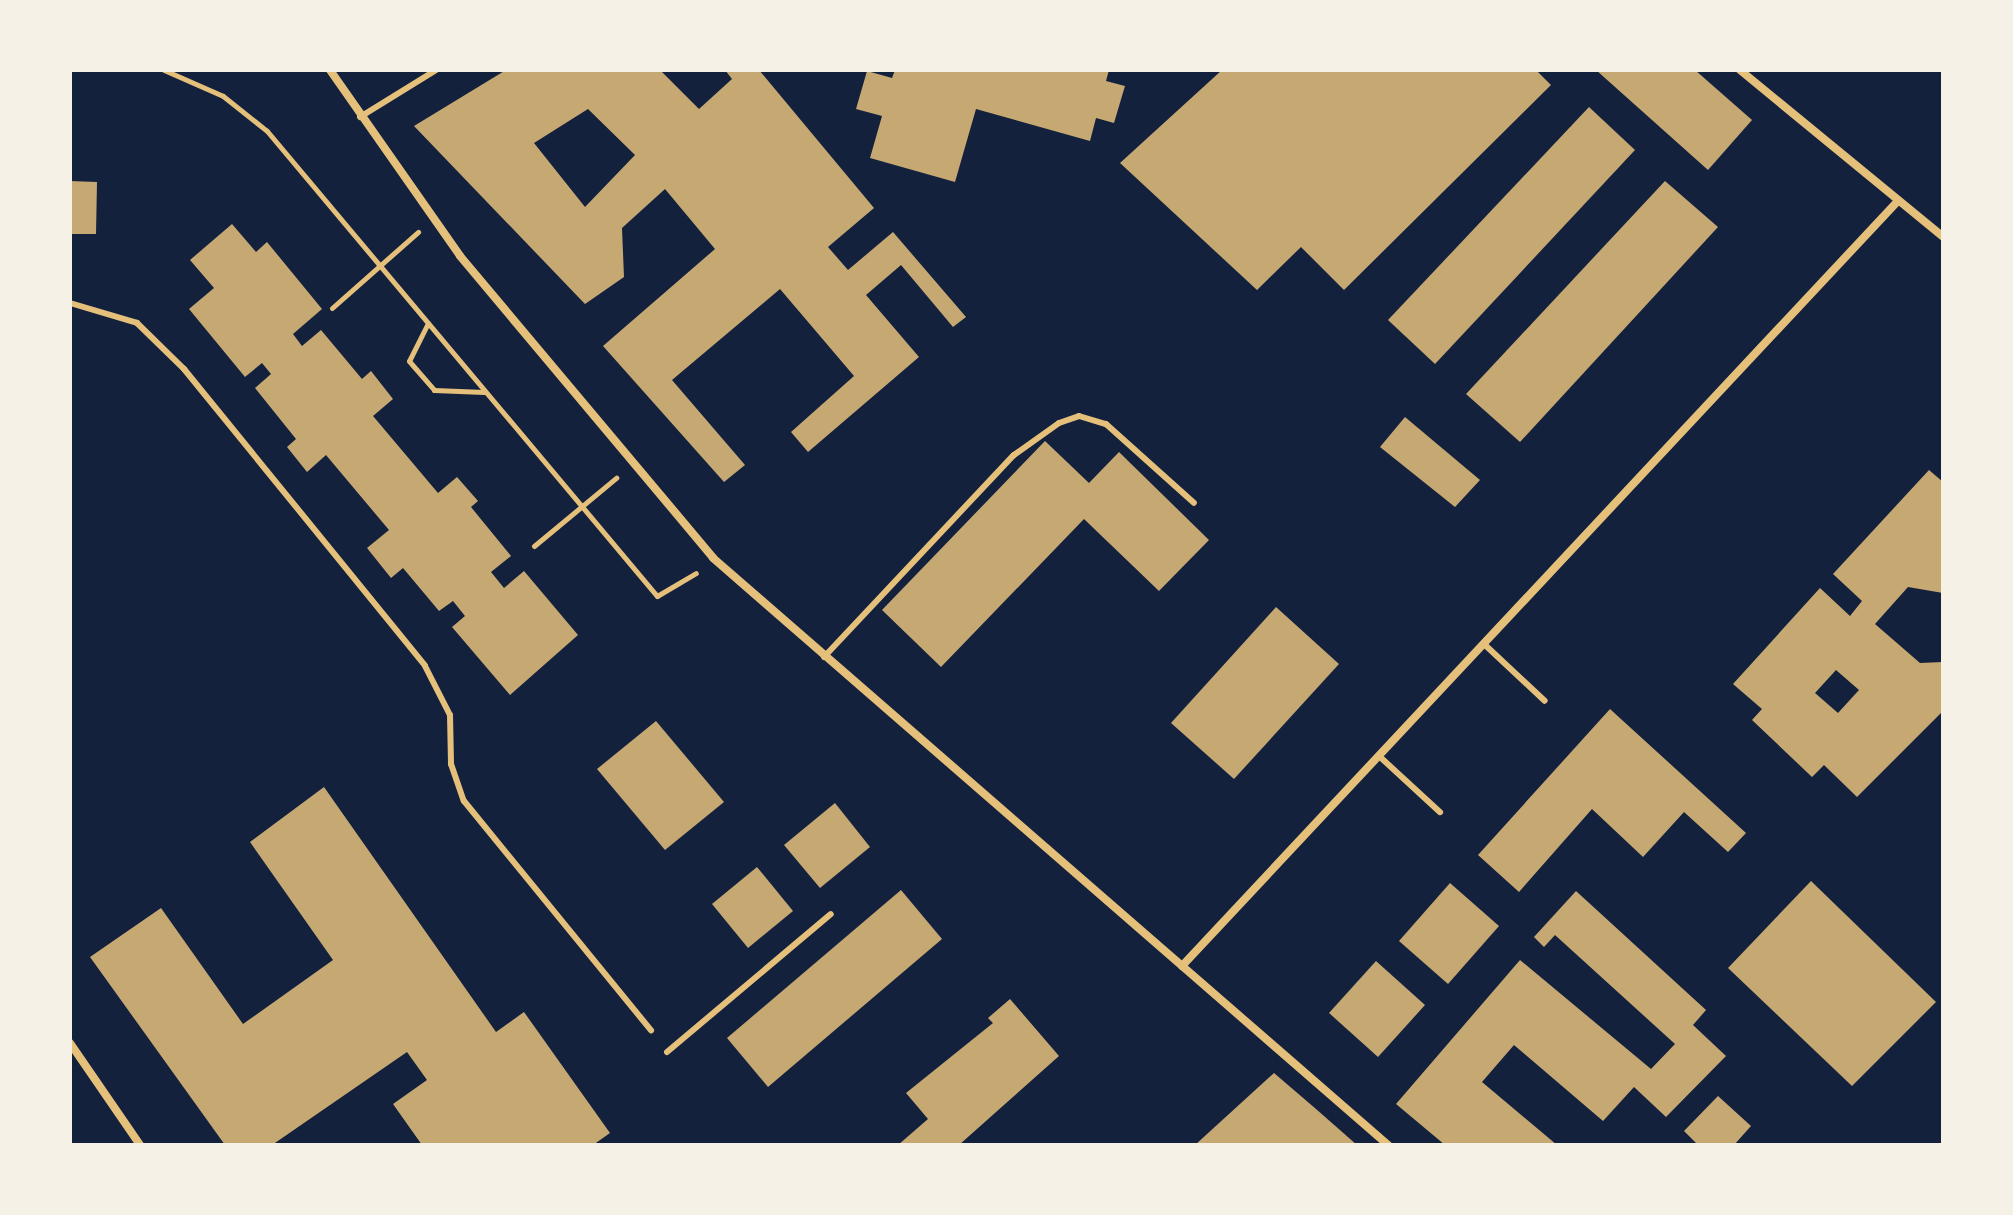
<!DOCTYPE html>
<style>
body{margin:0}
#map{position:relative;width:2013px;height:1215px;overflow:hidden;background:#14213d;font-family:Overpass,sans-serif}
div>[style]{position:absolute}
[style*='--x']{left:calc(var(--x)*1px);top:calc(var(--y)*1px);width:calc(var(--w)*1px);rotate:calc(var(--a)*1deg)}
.building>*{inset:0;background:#c6a872}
.path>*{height:5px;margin:-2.5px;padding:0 2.5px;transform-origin:2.5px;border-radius:2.5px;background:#e5c07b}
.service>*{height:6px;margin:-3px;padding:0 3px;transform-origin:3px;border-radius:3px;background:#e5c07b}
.minor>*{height:8px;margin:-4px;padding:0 4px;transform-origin:4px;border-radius:4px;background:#e5c07b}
span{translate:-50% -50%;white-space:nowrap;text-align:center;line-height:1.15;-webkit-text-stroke:7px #f6f1e7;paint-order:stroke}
.frame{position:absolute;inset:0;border:72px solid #f6f1e7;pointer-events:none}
</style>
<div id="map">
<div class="building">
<i style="clip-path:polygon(evenodd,506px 70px,660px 70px,699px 109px,732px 79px,725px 70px,759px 70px,874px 208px,828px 247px,848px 270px,893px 232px,966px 317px,953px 327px,901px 265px,866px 295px,919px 357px,808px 452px,791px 432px,854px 376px,780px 289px,672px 380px,745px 465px,724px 482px,603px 346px,715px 249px,665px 189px,622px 228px,624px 277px,585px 304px,414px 126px,506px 70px,588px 109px,635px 155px,585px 207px,534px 143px,588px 109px)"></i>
<i style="clip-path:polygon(895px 70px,1109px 70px,1106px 81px,1125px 86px,1114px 123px,1096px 118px,1090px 141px,976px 109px,955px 182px,870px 158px,882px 116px,856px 109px,867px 71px,892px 78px)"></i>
<i style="clip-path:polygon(1222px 70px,1536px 70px,1551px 85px,1344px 290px,1301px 247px,1257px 290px,1120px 163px)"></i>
<i style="clip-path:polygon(1596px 70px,1695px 70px,1752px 120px,1708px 170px)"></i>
<i style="clip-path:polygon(1589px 107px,1635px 150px,1435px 364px,1388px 320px)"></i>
<i style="clip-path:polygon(70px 181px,97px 182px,96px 234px,70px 234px)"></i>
<i style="clip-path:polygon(1665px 181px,1718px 227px,1520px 442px,1466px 394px)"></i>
<i style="clip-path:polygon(232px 224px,256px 252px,267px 242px,322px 309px,293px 334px,302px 346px,321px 330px,362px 379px,371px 371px,393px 399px,373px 416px,438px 493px,457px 477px,478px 501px,471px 507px,511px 556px,491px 572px,504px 588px,524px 571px,578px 635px,510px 695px,452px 627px,465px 616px,453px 601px,439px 611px,403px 568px,391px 578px,367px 548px,389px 530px,326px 455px,307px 472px,287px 447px,296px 439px,255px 388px,271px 374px,262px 363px,245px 377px,189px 309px,214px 288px,190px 260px)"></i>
<i style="clip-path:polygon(1405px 417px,1480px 480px,1455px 507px,1380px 447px)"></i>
<i style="clip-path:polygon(1045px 441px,1089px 483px,1119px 452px,1209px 540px,1159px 591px,1084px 519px,941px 667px,882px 610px)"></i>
<i style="clip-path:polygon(evenodd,1929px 470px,1943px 482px,1943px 593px,1908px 587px,1875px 624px,1920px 663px,1943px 662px,1943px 711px,1857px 797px,1824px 765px,1812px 777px,1752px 720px,1762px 709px,1733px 684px,1820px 588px,1850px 616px,1862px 601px,1833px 574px,1929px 470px,1836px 670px,1859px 690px,1838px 713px,1815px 693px,1836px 670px)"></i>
<i style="clip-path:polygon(1276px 607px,1339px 664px,1234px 779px,1171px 723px)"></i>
<i style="clip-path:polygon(1610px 709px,1746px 833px,1728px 852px,1684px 812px,1643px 857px,1592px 809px,1519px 892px,1478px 855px)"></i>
<i style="clip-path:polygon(656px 721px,724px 802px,665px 850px,597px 769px)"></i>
<i style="clip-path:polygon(324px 787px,496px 1032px,524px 1012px,610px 1133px,593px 1145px,422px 1145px,393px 1104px,427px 1080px,407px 1052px,272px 1145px,225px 1145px,90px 957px,161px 908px,243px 1024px,333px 960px,250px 842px)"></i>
<i style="clip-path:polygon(835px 803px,870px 847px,820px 888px,784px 845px)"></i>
<i style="clip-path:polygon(757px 867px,793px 911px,748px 948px,712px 904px)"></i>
<i style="clip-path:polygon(1811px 881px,1936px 1002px,1852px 1086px,1728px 968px)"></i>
<i style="clip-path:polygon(1450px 883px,1499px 926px,1448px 984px,1399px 941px)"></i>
<i style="clip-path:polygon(901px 890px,942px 939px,768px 1087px,727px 1038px)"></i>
<i style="clip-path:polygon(1576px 891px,1706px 1010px,1693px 1025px,1726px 1056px,1666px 1117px,1634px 1087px,1603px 1121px,1514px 1045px,1482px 1082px,1557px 1145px,1445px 1145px,1396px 1104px,1520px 960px,1651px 1069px,1675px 1044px,1555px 935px,1544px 947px,1534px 937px)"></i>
<i style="clip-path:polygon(1376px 961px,1425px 1005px,1378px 1057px,1329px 1013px)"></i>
<i style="clip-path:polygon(1010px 999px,1059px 1056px,959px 1145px,898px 1145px,928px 1119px,906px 1093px,993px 1023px,988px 1018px)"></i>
<i style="clip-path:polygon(1274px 1073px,1316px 1109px,1357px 1145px,1195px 1145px)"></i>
<i style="clip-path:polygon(1718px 1096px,1751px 1126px,1734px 1145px,1698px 1145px,1684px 1131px)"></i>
</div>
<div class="path">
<i style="--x:164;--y:70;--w:64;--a:23.8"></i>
<i style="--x:223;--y:96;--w:56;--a:38.5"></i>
<i style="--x:267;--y:131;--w:607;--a:50.01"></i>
<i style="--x:657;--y:596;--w:45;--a:-30.5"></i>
<i style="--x:332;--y:308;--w:115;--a:-41.5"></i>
<i style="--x:428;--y:323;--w:42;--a:116.6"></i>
<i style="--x:409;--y:361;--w:38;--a:49"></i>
<i style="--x:434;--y:390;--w:50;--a:2.3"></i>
<i style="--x:534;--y:546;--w:107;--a:-39.7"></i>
</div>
<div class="service">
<i style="--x:360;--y:117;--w:89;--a:-31.7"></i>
<i style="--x:70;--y:303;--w:70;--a:16.6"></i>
<i style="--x:137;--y:323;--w:66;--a:44.4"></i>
<i style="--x:184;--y:369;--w:382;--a:50.9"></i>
<i style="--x:425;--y:666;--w:55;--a:63"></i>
<i style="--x:450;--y:715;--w:49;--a:88.8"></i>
<i style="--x:451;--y:764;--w:39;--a:71"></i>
<i style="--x:464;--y:801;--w:296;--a:50.8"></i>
<i style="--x:1484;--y:644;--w:83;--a:43.1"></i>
<i style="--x:824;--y:657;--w:277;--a:-46.8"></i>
<i style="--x:1014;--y:455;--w:55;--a:-35.4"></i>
<i style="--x:1059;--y:423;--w:21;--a:-19"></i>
<i style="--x:1079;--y:416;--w:28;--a:17"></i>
<i style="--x:1106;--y:424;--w:118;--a:41.9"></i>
<i style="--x:1379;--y:756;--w:83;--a:42.6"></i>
<i style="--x:667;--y:1052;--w:214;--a:-40.1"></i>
</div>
<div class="minor">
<i style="--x:330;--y:70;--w:227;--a:55"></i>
<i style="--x:460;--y:256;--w:394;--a:50"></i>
<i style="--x:713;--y:558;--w:895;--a:41.01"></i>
<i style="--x:1740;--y:70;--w:263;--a:39.4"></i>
<i style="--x:1182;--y:966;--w:1045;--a:-46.9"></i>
<i style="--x:70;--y:1043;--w:124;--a:55.5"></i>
</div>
<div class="frame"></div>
</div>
